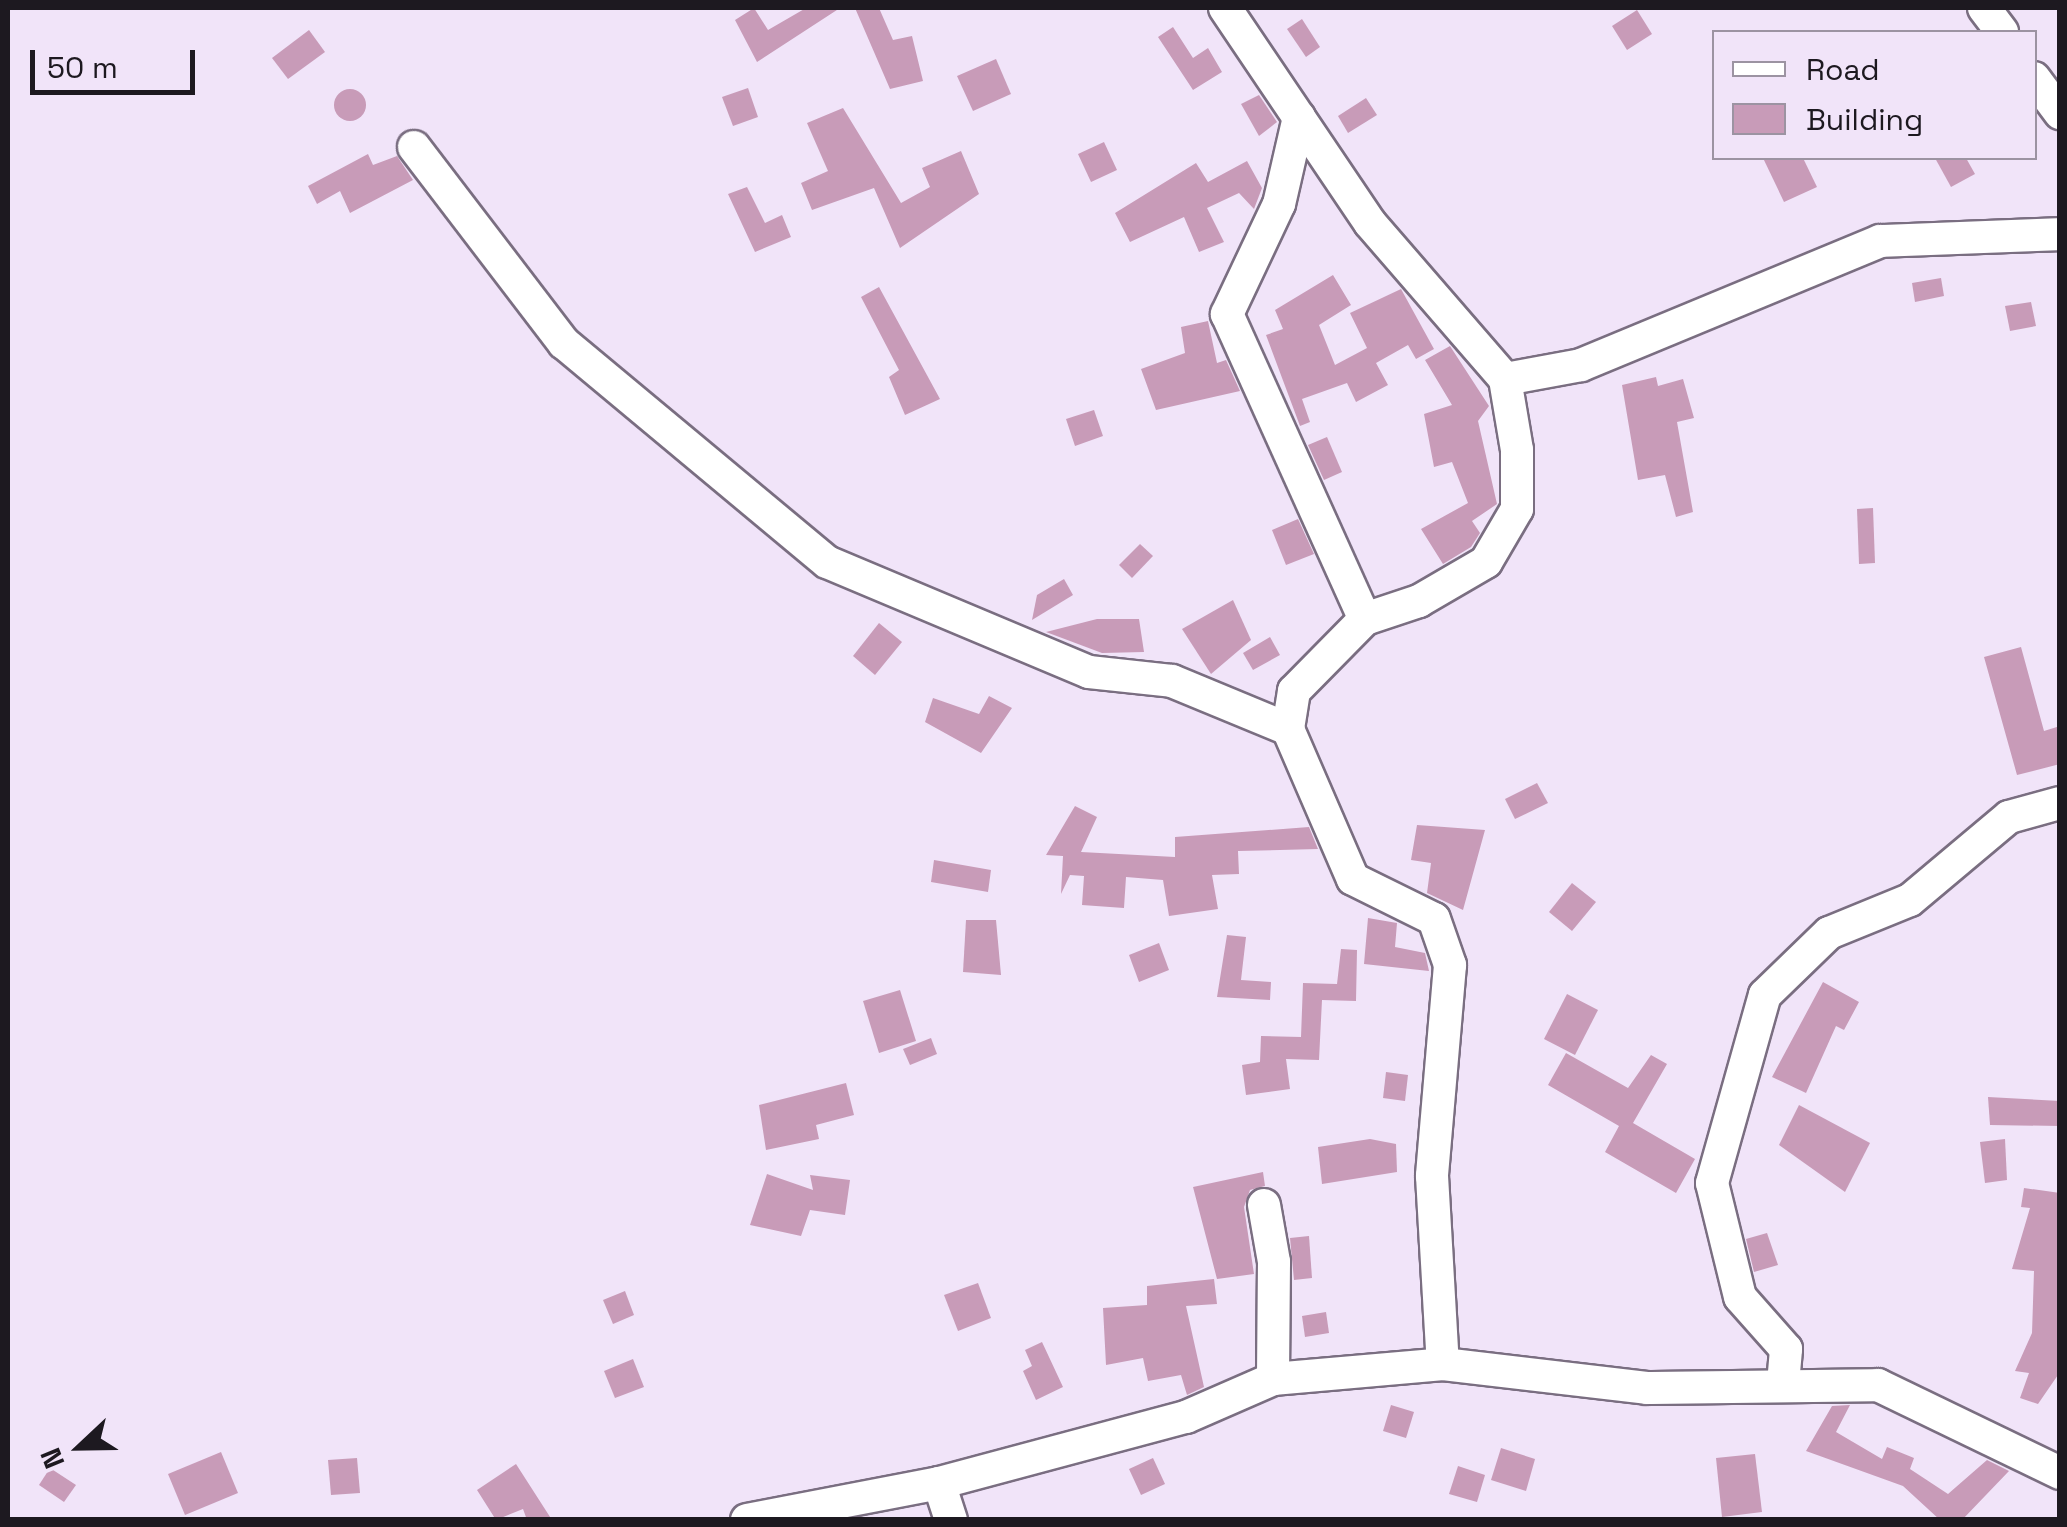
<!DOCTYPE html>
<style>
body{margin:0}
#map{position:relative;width:2067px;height:1527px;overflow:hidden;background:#f1e4f9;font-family:"Space Grotesk",sans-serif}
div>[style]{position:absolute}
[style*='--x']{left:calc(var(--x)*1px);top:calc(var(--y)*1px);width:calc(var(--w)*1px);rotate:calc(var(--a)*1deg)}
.building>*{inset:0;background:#c89bb8}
.round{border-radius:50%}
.roads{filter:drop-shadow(2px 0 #7a6e81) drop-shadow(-2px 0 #7a6e81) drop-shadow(0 2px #7a6e81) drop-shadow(0 -2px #7a6e81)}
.minor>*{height:32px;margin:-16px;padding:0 16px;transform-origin:16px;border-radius:16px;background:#fff}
span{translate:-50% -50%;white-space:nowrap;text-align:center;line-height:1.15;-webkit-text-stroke:9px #f1e4f9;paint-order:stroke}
.frame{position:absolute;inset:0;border:10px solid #1d1920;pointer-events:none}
.legend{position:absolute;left:1712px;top:30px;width:325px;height:130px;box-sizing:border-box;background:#f1e4f9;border:2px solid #9c93a2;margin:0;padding:12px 18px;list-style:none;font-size:30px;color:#1d1920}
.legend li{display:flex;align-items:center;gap:20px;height:50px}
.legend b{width:50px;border:2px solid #9c93a2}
.north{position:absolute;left:30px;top:1397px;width:100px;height:100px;-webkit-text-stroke:8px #f1e4f9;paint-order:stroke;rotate:248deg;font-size:28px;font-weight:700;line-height:40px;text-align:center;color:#1d1920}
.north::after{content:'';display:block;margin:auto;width:35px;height:45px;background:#1d1920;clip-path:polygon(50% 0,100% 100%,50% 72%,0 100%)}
.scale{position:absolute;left:30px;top:50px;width:165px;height:45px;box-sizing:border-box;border:5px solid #1d1920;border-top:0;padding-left:12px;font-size:30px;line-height:35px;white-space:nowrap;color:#1d1920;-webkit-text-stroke:8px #f1e4f9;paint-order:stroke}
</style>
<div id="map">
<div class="building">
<i style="clip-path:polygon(754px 8px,768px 30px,806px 8px,840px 8px,757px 62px,735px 20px)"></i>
<i style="clip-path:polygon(855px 8px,879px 8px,893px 40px,912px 36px,923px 81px,890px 89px)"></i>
<i style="clip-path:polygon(1637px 10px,1652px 34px,1627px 50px,1612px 26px)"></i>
<i style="clip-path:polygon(1302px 19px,1320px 47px,1306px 57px,1287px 29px)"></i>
<i style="clip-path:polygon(1173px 27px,1193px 58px,1208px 48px,1222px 72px,1193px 90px,1158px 37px)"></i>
<i style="clip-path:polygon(309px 30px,325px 52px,288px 79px,272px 58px)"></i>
<i style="clip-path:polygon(996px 59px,1011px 94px,973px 111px,957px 76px)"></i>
<i style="clip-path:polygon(748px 88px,758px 117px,733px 126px,722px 97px)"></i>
<i class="round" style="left:334px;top:89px;width:32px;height:32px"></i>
<i style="clip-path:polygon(1259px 95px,1277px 122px,1259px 136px,1241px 104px)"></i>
<i style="clip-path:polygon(1366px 98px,1377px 115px,1348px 133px,1338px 116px)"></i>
<i style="clip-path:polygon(843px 108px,901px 203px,930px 187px,922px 168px,961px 151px,979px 194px,900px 248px,874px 188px,812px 210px,801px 183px,828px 171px,807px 123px)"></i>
<i style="clip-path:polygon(1104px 142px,1117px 170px,1091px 182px,1078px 154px)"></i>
<i style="clip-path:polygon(368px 154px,373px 165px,397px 156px,413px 180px,350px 213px,340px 191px,317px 204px,308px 186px)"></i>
<i style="clip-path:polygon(1763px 158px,1803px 158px,1817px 187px,1784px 202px)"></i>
<i style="clip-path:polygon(1935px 158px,1966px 158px,1975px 174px,1951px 187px)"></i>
<i style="clip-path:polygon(1247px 161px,1262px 188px,1254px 209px,1239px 193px,1207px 208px,1224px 242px,1199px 252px,1184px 217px,1130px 242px,1115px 213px,1196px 163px,1208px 182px)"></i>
<i style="clip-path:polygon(747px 187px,765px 223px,782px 215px,791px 237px,755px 252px,728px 194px)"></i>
<i style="clip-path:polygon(1333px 275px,1351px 305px,1319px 325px,1335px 365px,1367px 348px,1350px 313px,1401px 289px,1434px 349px,1416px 359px,1408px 345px,1376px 363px,1388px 385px,1356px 402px,1347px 383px,1302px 399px,1310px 422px,1300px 426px,1266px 335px,1283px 329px,1275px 310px)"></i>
<i style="clip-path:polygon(1941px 278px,1944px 296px,1915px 302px,1912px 283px)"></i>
<i style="clip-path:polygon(879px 287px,940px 399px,905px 415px,889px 377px,899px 370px,861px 297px)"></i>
<i style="clip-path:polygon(2031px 302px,2036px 326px,2010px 331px,2005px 306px)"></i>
<i style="clip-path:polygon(1208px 321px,1217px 363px,1226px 360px,1240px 391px,1156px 410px,1141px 369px,1185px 353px,1181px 327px)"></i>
<i style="clip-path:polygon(1450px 346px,1489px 406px,1478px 421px,1497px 504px,1472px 521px,1480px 533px,1471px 547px,1443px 564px,1421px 529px,1468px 503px,1452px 462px,1434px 467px,1424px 414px,1452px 405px,1425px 360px)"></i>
<i style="clip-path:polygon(1656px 377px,1658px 386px,1683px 379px,1694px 418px,1677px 422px,1693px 512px,1676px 517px,1665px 475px,1638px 480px,1622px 385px)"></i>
<i style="clip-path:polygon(1094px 410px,1103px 436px,1075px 446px,1066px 419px)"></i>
<i style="clip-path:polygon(1327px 437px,1342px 472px,1324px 480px,1308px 445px)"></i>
<i style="clip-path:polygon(1873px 508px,1875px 563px,1859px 564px,1857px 509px)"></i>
<i style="clip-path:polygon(1298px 519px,1314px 554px,1286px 565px,1272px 530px)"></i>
<i style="clip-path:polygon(1140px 544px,1153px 556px,1132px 578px,1119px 565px)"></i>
<i style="clip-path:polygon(1064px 579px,1073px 595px,1032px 620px,1037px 595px)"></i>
<i style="clip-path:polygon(1233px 600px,1251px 640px,1211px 674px,1182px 629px)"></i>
<i style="clip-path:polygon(1097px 619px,1139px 619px,1144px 652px,1102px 653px,1046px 632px)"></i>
<i style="clip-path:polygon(879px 623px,902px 642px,875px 675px,853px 656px)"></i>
<i style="clip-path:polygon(1270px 637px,1280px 655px,1253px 670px,1243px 653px)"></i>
<i style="clip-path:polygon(2021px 647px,2044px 731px,2060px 726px,2060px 764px,2017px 775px,1984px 657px)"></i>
<i style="clip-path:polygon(989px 696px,1012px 708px,981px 753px,925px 722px,933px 698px,979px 714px)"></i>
<i style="clip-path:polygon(1537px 783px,1548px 803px,1515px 819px,1505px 799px)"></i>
<i style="clip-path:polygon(1075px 806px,1097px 817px,1081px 852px,1175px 857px,1175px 837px,1309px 827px,1318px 849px,1238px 851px,1239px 874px,1212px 875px,1218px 909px,1169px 916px,1163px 880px,1126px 877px,1124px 908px,1082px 905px,1084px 876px,1070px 875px,1061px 894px,1063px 856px,1046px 855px)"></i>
<i style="clip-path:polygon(1417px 825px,1485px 830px,1463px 910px,1427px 893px,1431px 863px,1411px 860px)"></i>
<i style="clip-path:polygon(934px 860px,991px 870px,988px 892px,931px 882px)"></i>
<i style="clip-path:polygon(1572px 883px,1596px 902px,1572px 931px,1549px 912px)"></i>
<i style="clip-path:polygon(1368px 918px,1397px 923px,1395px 947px,1425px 953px,1429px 971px,1364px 964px)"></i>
<i style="clip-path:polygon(966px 920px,996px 920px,1001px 975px,963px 972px)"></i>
<i style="clip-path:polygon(1227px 935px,1246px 937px,1241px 980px,1271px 982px,1270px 1000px,1217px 997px)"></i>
<i style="clip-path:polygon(1159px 943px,1169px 970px,1139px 982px,1129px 955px)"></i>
<i style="clip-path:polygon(1341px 949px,1357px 950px,1356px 1001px,1322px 1000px,1319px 1060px,1286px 1059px,1290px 1089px,1246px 1095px,1242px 1065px,1260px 1062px,1261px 1036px,1301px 1037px,1303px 983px,1337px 984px)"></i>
<i style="clip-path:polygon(1823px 982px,1859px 1002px,1844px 1030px,1836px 1026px,1806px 1093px,1772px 1077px)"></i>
<i style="clip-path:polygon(900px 990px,916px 1041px,879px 1053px,863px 1001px)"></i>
<i style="clip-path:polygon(1567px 994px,1598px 1010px,1575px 1055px,1544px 1039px)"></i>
<i style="clip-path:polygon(931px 1038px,937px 1054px,910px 1065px,903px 1049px)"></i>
<i style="clip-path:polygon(1566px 1053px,1628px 1088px,1651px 1055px,1667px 1064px,1633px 1123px,1695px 1159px,1676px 1193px,1605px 1152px,1619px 1126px,1548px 1085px)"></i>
<i style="clip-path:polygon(1386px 1072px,1408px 1075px,1405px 1101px,1383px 1098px)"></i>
<i style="clip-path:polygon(846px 1083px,854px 1115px,816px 1125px,819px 1139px,766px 1150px,759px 1105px)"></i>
<i style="clip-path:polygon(1988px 1097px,2060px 1101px,2060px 1126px,1990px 1125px)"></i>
<i style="clip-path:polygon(1799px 1105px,1870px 1143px,1845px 1192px,1779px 1145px)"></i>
<i style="clip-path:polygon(1370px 1139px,1396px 1144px,1397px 1172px,1322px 1184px,1318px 1147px)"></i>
<i style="clip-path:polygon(2005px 1139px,2007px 1180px,1985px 1183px,1980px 1142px)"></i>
<i style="clip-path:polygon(1263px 1172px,1265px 1186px,1250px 1190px,1244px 1207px,1254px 1274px,1217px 1279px,1193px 1187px)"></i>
<i style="clip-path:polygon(767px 1174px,813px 1190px,810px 1175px,850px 1180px,845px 1215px,810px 1210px,801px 1236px,750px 1225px)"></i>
<i style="clip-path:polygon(2024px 1188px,2060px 1193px,2060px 1372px,2038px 1404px,2020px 1398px,2029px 1373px,2015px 1371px,2032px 1333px,2034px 1271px,2012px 1269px,2030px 1208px,2021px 1207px)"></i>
<i style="clip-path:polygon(1767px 1233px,1778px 1265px,1754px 1272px,1746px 1239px)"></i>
<i style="clip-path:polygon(1309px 1236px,1312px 1278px,1294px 1280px,1290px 1238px)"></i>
<i style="clip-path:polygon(1214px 1279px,1217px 1304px,1186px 1306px,1204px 1387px,1187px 1395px,1181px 1375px,1148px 1381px,1143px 1358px,1106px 1365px,1103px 1308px,1147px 1305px,1147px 1286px)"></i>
<i style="clip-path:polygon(978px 1283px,991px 1318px,958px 1331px,944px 1295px)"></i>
<i style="clip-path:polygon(625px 1291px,634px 1315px,613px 1324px,603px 1300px)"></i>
<i style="clip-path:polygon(1326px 1312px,1329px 1333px,1305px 1337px,1302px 1316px)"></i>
<i style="clip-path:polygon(1042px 1342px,1063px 1387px,1036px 1400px,1023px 1371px,1032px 1366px,1025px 1350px)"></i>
<i style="clip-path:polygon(633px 1359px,644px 1387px,615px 1398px,604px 1371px)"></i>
<i style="clip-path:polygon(1391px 1405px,1414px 1412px,1406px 1438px,1383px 1431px)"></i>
<i style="clip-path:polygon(1850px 1405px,1836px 1432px,1882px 1459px,1887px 1447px,1914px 1458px,1910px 1469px,1948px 1494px,1987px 1460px,2009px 1471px,1962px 1520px,1940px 1520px,1903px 1486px,1806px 1451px,1832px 1406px)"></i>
<i style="clip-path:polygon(1501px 1448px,1535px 1459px,1526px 1491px,1491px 1480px)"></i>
<i style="clip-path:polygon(221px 1452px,238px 1493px,185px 1515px,168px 1474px)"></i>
<i style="clip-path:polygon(1755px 1454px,1762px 1512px,1722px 1517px,1716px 1458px)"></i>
<i style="clip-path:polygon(357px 1458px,360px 1493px,331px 1495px,328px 1460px)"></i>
<i style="clip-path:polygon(1153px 1458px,1165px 1484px,1141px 1495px,1129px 1469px)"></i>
<i style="clip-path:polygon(516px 1464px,552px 1520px,527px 1520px,523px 1509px,496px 1520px,477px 1490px)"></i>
<i style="clip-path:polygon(1458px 1466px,1485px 1475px,1477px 1502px,1449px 1494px)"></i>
<i style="clip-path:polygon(50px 1468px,76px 1485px,64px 1502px,39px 1485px)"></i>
</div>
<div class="roads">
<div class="minor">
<i style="--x:1225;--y:8;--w:259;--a:56"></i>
<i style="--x:1370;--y:223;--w:206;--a:49.1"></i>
<i style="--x:1505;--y:379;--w:72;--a:80.4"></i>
<i style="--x:1517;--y:450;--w:59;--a:90"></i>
<i style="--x:1517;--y:509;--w:61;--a:120.3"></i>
<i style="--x:1486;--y:562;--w:78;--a:149.8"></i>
<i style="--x:1419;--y:601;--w:57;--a:161.6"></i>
<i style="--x:1365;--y:619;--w:101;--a:134.6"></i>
<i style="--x:1294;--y:691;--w:38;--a:99"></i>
<i style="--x:1288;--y:729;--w:163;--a:66.6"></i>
<i style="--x:1353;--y:879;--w:90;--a:26.3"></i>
<i style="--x:1434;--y:919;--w:49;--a:70.8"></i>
<i style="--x:1450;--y:965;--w:212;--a:94.9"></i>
<i style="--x:1432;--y:1176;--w:188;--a:86.7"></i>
<i style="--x:1984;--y:8;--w:30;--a:53"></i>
<i style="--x:2034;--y:78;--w:44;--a:53.4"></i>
<i style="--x:1299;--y:117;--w:89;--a:102.9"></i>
<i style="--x:1279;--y:204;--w:122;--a:115.3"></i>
<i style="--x:1227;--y:314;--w:335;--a:65.7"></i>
<i style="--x:414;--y:147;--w:247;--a:52.6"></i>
<i style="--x:564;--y:343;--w:342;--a:39.8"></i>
<i style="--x:827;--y:562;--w:284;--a:22.8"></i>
<i style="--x:1089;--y:672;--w:83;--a:6.2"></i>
<i style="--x:1172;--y:681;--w:126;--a:22.5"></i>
<i style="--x:1505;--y:379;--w:77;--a:-10.4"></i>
<i style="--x:1581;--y:365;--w:324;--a:-22.5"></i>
<i style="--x:1880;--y:241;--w:180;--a:-2.2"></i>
<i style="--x:1264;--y:1205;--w:58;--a:80"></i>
<i style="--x:1274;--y:1262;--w:117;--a:90.5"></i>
<i style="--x:1783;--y:1384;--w:35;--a:-85"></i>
<i style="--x:1786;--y:1349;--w:69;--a:-131.5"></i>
<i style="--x:1740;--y:1297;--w:117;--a:-103.8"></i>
<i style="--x:1712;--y:1183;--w:195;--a:-74.3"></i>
<i style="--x:1765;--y:995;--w:89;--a:-44.1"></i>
<i style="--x:1829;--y:933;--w:87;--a:-22.2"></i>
<i style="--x:1910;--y:900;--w:129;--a:-40"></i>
<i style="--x:2009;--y:817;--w:53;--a:-15.4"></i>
<i style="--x:939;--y:1483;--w:39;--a:72"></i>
<i style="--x:747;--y:1520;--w:196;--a:-10.9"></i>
<i style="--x:939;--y:1483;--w:256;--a:-15"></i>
<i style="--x:1186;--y:1417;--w:95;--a:-23.6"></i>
<i style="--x:1273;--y:1379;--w:171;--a:-5"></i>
<i style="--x:1443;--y:1364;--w:205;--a:6.7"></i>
<i style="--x:1647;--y:1388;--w:231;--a:-0.7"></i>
<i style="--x:1878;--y:1385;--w:202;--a:25.8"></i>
</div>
</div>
<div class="frame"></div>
<ul class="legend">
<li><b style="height:12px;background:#fff"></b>Road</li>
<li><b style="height:28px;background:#c89bb8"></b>Building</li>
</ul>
<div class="north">N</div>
<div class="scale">50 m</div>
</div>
